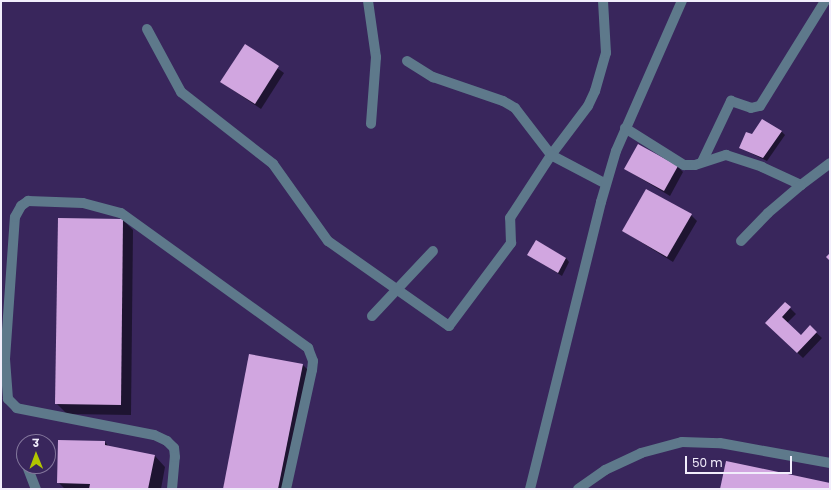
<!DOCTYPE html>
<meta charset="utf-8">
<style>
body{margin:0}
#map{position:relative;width:831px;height:490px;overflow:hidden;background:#39265c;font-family:Poppins,"Noto Sans Devanagari",sans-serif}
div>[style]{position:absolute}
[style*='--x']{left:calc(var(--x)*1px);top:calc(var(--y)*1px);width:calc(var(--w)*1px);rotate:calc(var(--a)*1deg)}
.shadow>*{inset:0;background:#0007}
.building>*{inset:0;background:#d1a6e0}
.minor>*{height:10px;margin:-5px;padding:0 5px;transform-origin:5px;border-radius:5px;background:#5e798b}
span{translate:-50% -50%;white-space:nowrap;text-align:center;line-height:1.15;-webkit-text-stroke:4px #39265c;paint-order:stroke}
.frame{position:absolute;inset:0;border:2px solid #f2eefc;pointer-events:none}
.north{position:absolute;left:16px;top:434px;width:40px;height:40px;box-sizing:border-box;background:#39265c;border:1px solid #83769c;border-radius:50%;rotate:359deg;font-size:11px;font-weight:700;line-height:16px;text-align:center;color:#f2eefc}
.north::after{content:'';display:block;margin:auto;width:14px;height:18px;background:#b1c500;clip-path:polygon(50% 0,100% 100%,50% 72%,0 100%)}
.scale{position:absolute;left:685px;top:456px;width:107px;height:18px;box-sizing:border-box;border:2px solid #f2eefc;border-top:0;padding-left:5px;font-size:12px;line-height:14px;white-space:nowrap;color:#f2eefc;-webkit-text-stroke:3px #39265c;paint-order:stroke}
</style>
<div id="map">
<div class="shadow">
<i style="clip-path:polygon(245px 45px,284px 73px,261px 109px,221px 82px)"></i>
<i style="clip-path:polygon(781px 131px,785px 135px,767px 161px,740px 148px,752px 135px)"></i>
<i style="clip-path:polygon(677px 166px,683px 172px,670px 196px,625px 169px)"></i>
<i style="clip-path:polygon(691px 215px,697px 221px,673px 262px,623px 231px)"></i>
<i style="clip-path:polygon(123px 220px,133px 230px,131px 415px,67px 414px,56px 403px)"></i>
<i style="clip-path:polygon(529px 255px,566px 258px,569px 262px,562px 276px)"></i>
<i style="clip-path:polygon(785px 303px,796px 314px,787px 323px,801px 337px,810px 327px,822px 338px,803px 358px,766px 323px)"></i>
<i style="clip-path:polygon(303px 365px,313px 375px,291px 489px,224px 489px)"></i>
<i style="clip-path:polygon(105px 442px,109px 447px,155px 456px,165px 467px,161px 489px,65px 489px,58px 482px)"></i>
</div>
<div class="building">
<i style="clip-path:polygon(245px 44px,279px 66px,255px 104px,220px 82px)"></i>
<i style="clip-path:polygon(762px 119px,782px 131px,763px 158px,739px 148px,746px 132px,752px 134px)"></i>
<i style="clip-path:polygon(638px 144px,678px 166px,664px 191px,624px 169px)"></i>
<i style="clip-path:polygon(646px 189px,692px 214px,667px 257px,622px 231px)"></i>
<i style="clip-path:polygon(58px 218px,123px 219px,121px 405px,55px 404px)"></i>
<i style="clip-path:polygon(536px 240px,566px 258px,558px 273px,527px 255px)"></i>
<i style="clip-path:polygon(830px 253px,830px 261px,826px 257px)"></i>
<i style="clip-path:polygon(785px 302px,791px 307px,782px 317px,801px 335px,810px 325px,817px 332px,797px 353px,765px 323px)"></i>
<i style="clip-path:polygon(249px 354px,303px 364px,278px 489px,223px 489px)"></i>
<i style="clip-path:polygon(58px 440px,105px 441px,105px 445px,155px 455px,148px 489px,89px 489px,90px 484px,57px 483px)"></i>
<i style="clip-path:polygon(726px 461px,830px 483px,830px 489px,720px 489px)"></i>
</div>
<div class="minor">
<i style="--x:368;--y:1;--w:57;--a:81.9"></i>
<i style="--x:376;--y:57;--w:67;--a:94.3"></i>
<i style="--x:147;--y:29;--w:72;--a:61.6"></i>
<i style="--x:181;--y:92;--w:117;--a:38"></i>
<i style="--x:273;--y:164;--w:95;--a:54.5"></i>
<i style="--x:328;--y:241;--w:148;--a:35.1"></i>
<i style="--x:449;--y:326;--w:104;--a:-53.2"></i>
<i style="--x:511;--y:243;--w:25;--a:-92"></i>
<i style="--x:510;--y:218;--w:75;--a:-56.9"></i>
<i style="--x:551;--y:155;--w:61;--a:-52.9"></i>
<i style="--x:588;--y:106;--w:17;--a:-65"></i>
<i style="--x:595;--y:91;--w:40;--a:-74"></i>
<i style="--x:606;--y:53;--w:52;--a:-93.3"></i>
<i style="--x:407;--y:61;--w:31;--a:32"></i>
<i style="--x:433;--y:77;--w:74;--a:18.9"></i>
<i style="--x:503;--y:101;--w:14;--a:30"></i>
<i style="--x:515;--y:108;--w:59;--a:52.5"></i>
<i style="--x:551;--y:155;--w:62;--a:27.8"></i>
<i style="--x:625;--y:128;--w:70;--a:32.1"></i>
<i style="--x:684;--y:165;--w:11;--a:0"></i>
<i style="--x:695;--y:165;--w:33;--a:-18"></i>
<i style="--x:726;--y:155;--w:38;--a:18"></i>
<i style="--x:762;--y:167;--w:43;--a:24.8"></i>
<i style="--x:801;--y:185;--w:36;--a:-37"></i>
<i style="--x:702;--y:162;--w:68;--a:-64.6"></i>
<i style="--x:731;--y:101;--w:21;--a:19"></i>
<i style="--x:751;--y:108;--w:9;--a:-13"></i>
<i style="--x:760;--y:106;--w:123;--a:-58.2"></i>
<i style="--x:741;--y:241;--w:39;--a:-46"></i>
<i style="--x:768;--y:213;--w:43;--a:-40.3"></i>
<i style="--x:372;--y:316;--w:89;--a:-46.8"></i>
<i style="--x:21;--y:456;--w:6;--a:59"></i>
<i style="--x:27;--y:466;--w:25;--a:69"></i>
<i style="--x:172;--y:489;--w:32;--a:-85"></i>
<i style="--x:175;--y:457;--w:9;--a:-96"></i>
<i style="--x:174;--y:448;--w:10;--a:-135"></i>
<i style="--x:167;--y:441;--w:14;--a:-155"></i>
<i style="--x:154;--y:435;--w:140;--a:-168.9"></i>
<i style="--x:17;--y:408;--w:13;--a:-135"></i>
<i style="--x:8;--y:399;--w:40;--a:-94.3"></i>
<i style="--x:5;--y:359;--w:142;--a:-86"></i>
<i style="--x:15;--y:217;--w:13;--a:-61"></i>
<i style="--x:21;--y:206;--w:9;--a:-36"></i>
<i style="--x:28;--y:201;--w:55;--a:2.1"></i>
<i style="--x:83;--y:203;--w:39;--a:15"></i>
<i style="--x:121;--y:213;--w:231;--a:35.8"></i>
<i style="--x:308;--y:348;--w:14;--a:69"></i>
<i style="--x:313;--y:361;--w:9;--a:96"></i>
<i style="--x:312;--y:370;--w:122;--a:102.3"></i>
<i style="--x:530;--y:489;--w:296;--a:-76.1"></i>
<i style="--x:601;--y:202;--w:53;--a:-73.6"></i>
<i style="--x:616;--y:151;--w:164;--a:-66.3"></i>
<i style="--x:578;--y:489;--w:33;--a:-35"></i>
<i style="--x:605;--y:470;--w:40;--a:-25"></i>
<i style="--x:641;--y:453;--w:42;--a:-15"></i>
<i style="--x:682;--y:442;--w:38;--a:2"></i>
<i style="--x:720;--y:443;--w:112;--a:10.3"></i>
</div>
<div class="frame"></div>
<div class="north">उ</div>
<div class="scale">50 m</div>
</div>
